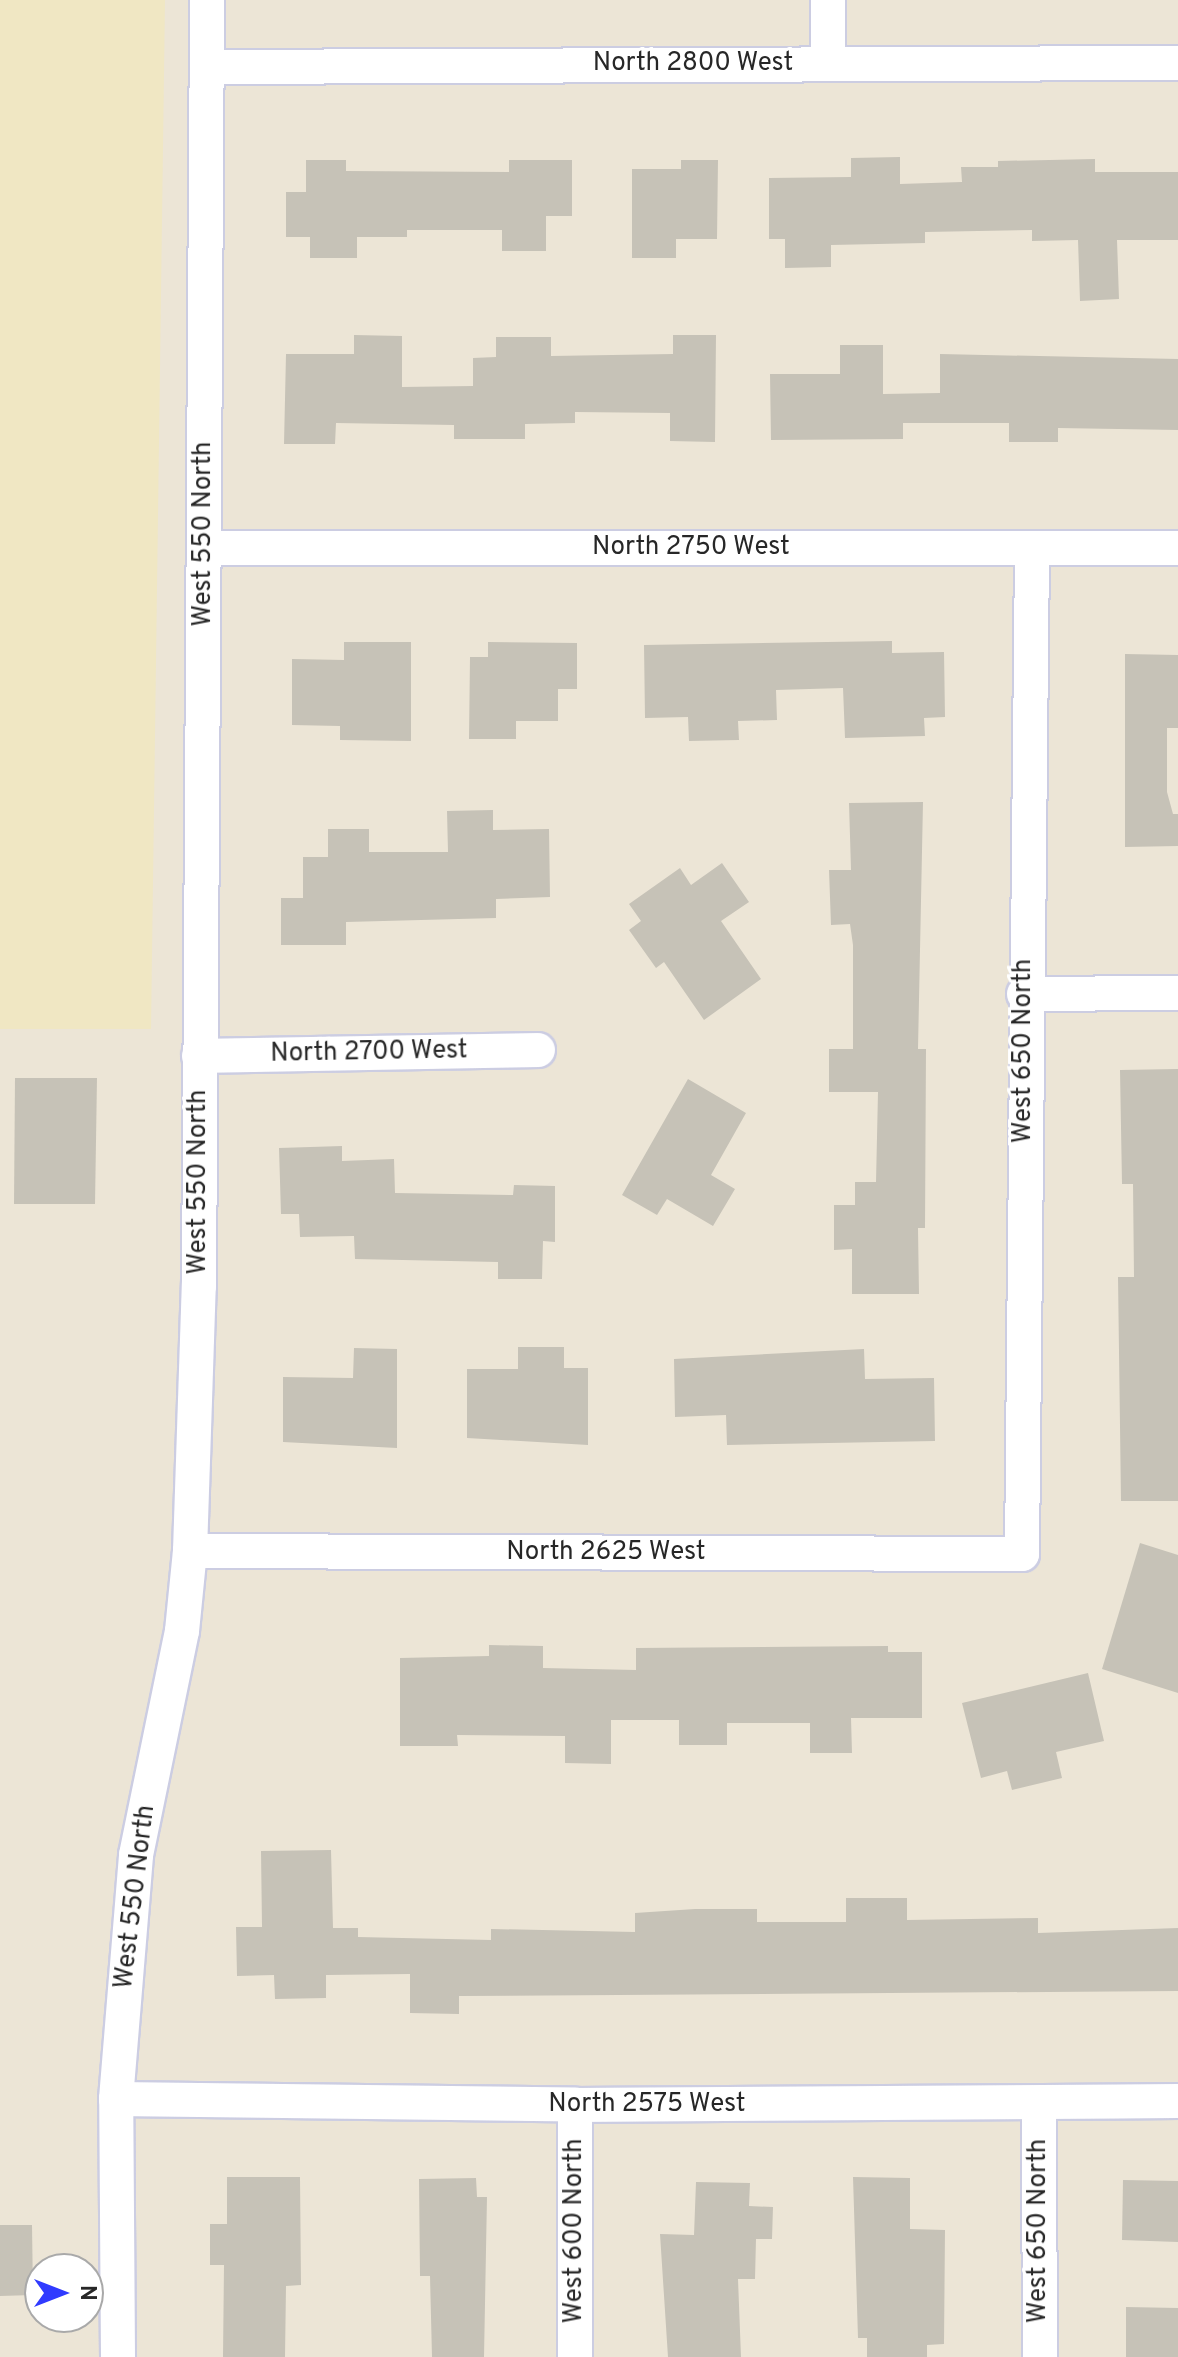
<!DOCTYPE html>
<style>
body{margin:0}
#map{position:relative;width:1178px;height:2357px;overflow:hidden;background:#ece5d6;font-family:Overpass,sans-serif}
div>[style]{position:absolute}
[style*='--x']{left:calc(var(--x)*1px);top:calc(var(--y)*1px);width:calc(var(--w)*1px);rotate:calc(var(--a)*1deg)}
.education>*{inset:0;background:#f0e7c3}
.building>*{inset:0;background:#c6c2b7}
.roads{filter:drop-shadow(2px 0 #cccde2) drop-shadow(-2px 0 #cccde2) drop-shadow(0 2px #cccde2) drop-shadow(0 -2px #cccde2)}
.minor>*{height:34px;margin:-17px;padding:0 17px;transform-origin:17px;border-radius:17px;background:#fff}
span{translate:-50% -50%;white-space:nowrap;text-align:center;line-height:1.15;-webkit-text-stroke:6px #fff;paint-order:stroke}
.street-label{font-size:26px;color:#272727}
.north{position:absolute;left:24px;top:2253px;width:80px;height:80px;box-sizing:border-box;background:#fff;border:2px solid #a9a9a9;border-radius:50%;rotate:90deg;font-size:22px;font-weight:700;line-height:32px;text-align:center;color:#272727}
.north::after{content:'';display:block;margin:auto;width:28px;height:36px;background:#303bff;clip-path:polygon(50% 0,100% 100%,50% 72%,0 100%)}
</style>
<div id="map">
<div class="education">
<i style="clip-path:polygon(0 0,165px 0,151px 1029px,0 1029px)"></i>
</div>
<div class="building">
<i style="clip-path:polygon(900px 157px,900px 184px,962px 182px,961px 167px,998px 167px,998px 161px,1095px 159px,1095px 172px,1178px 172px,1178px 240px,1117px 240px,1119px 299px,1080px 301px,1078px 240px,1032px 241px,1032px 230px,925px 232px,925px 243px,831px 245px,831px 267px,785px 268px,785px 239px,769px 239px,769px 178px,851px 177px,851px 158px)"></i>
<i style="clip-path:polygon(306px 160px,346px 160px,346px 171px,509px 172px,509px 160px,572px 160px,572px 216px,546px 216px,546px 251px,502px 251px,502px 230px,407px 230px,407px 237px,357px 237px,357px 258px,310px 258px,310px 237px,286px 237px,286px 192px,306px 192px)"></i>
<i style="clip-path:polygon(681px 160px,718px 160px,717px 239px,676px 239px,676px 258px,632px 258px,632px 169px,681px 169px)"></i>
<i style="clip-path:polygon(354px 335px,402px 336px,402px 387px,473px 386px,473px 358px,496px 357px,496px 337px,551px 337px,551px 356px,673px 354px,673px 335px,716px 335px,715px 442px,670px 441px,670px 413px,575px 412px,575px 423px,525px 424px,525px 439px,454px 439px,454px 425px,336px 423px,335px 444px,284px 444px,286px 354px,354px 354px)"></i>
<i style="clip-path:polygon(840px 345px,883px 345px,883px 394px,940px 393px,940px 354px,1178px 359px,1178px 430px,1058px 428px,1058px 442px,1009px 442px,1009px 423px,903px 423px,903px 439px,771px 440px,770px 374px,840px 374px)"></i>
<i style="clip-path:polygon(892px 641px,892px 653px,944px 652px,945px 717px,924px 718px,925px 736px,845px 738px,843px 688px,776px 690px,777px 720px,738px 721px,739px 740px,689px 741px,688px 717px,645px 718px,644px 645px)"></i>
<i style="clip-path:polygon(344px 642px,411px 642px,411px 741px,340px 740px,340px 726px,292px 725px,292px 659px,344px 660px)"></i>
<i style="clip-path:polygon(488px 642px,577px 643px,577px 689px,558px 689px,558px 721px,516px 721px,516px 739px,469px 739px,470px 657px,488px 657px)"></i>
<i style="clip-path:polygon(1125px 654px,1178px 655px,1178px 728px,1167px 728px,1167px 792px,1173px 814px,1178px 814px,1178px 846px,1125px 847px)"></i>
<i style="clip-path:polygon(923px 802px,918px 1049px,926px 1049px,925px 1228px,918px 1228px,919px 1294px,852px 1294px,852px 1249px,834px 1250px,834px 1205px,855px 1205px,855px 1182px,876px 1182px,878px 1092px,829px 1092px,829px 1049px,853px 1049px,853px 945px,850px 924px,831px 925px,829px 870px,851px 870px,849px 803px)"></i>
<i style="clip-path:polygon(493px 810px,493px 830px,549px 829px,550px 897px,496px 899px,496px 918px,346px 922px,346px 945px,281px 945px,281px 898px,303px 898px,303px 857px,328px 857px,328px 829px,369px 829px,369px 852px,448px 852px,447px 811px)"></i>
<i style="clip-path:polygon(722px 863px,749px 902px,721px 921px,761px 979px,704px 1020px,664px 962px,656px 968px,629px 930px,641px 921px,629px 904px,680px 868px,691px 885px)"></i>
<i style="clip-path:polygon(1178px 1069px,1178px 1501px,1121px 1501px,1118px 1277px,1134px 1277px,1133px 1184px,1122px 1184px,1120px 1070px)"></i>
<i style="clip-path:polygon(15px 1078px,97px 1078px,95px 1204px,14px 1204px)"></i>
<i style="clip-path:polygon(688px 1079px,746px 1113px,711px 1175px,735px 1189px,713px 1226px,667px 1199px,657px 1215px,622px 1195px)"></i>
<i style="clip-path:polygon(342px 1146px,342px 1161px,394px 1159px,395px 1193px,513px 1195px,514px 1185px,555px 1186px,555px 1242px,543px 1241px,542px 1279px,498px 1279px,498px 1262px,355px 1259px,354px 1236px,300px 1237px,299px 1214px,281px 1214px,279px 1148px)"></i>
<i style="clip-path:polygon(518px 1347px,564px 1347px,564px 1368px,588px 1368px,588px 1445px,467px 1438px,467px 1369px,518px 1369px)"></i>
<i style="clip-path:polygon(354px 1348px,397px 1349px,397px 1448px,283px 1442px,283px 1377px,353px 1378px)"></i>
<i style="clip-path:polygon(864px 1349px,865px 1379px,934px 1378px,935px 1441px,727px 1445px,726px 1415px,675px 1417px,674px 1359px)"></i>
<i style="clip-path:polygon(1140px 1543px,1178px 1555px,1178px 1693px,1102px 1669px)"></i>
<i style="clip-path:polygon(489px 1645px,543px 1646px,543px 1668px,636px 1670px,636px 1648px,888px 1646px,888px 1652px,922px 1652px,922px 1718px,851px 1718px,852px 1753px,810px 1753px,810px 1723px,727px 1723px,727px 1745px,679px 1745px,679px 1720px,611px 1720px,611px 1764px,565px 1763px,565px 1736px,457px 1735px,458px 1746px,400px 1746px,400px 1658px,489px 1656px)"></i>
<i style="clip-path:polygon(1088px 1673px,1104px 1741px,1056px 1752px,1062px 1778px,1012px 1790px,1007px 1771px,981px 1778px,962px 1703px)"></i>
<i style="clip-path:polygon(331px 1850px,333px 1928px,358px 1928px,358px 1937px,491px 1940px,491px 1929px,635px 1932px,635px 1913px,695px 1909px,757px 1909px,757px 1922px,846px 1922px,846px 1898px,907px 1898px,907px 1920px,1038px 1918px,1038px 1933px,1178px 1928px,1178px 1991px,459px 1996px,459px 2014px,410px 2013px,410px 1974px,326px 1975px,326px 1998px,275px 1999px,274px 1975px,237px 1976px,236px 1927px,262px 1927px,261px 1851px)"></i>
<i style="clip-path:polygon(227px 2177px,300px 2177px,301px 2285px,286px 2286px,285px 2357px,223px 2357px,224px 2265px,210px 2265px,210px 2224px,227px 2224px)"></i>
<i style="clip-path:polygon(853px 2177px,910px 2178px,910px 2229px,945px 2230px,944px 2344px,927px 2345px,927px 2357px,867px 2357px,867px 2338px,858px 2338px)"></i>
<i style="clip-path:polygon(476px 2178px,477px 2197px,487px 2197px,484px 2357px,432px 2357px,430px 2276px,420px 2276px,419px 2179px)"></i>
<i style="clip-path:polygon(1123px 2180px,1178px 2181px,1178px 2242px,1122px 2240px)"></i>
<i style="clip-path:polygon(696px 2182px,750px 2183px,749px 2206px,773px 2207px,772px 2239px,756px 2239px,755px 2279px,738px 2279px,741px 2357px,668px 2357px,660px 2234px,694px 2235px)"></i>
<i style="clip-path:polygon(0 2225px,32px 2225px,33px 2295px,0 2296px)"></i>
<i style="clip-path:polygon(1126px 2307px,1178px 2308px,1178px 2357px,1126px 2357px)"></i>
</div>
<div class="roads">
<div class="minor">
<i style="--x:828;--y:64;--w:64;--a:-90"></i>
<i style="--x:207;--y:67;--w:971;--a:-0.24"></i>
<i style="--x:204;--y:548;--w:974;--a:0"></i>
<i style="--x:1024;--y:994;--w:154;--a:-0.4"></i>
<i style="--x:199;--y:1056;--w:339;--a:-1"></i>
<i style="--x:190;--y:1551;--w:832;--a:0.21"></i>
<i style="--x:1022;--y:1554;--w:1006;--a:-89.43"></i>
<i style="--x:116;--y:2099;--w:459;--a:0.7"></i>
<i style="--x:575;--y:2105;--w:603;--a:-0.38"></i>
<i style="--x:575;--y:2105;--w:252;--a:90"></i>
<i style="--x:1039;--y:2105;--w:252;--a:89.8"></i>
<i style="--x:118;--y:2357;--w:258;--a:-90.4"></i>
<i style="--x:116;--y:2099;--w:245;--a:-85.3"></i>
<i style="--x:136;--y:1855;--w:229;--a:-78.4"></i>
<i style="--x:182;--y:1631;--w:80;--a:-84.3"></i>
<i style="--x:190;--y:1551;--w:265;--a:-88.1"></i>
<i style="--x:199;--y:1286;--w:1286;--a:-89.64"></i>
</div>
</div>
<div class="street-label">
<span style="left:693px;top:64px">North 2800 West</span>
<span style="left:204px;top:534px;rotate:-90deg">West 550 North</span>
<span style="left:691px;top:548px">North 2750 West</span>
<span style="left:1024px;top:1051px;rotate:-90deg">West 650 North</span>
<span style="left:369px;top:1053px;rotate:-1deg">North 2700 West</span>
<span style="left:199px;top:1182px;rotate:-90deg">West 550 North</span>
<span style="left:606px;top:1553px">North 2625 West</span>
<span style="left:136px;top:1897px;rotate:-83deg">West 550 North</span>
<span style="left:647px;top:2105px">North 2575 West</span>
<span style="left:575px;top:2231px;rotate:-90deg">West 600 North</span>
<span style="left:1039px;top:2231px;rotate:-90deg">West 650 North</span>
</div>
<div class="north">N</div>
</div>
